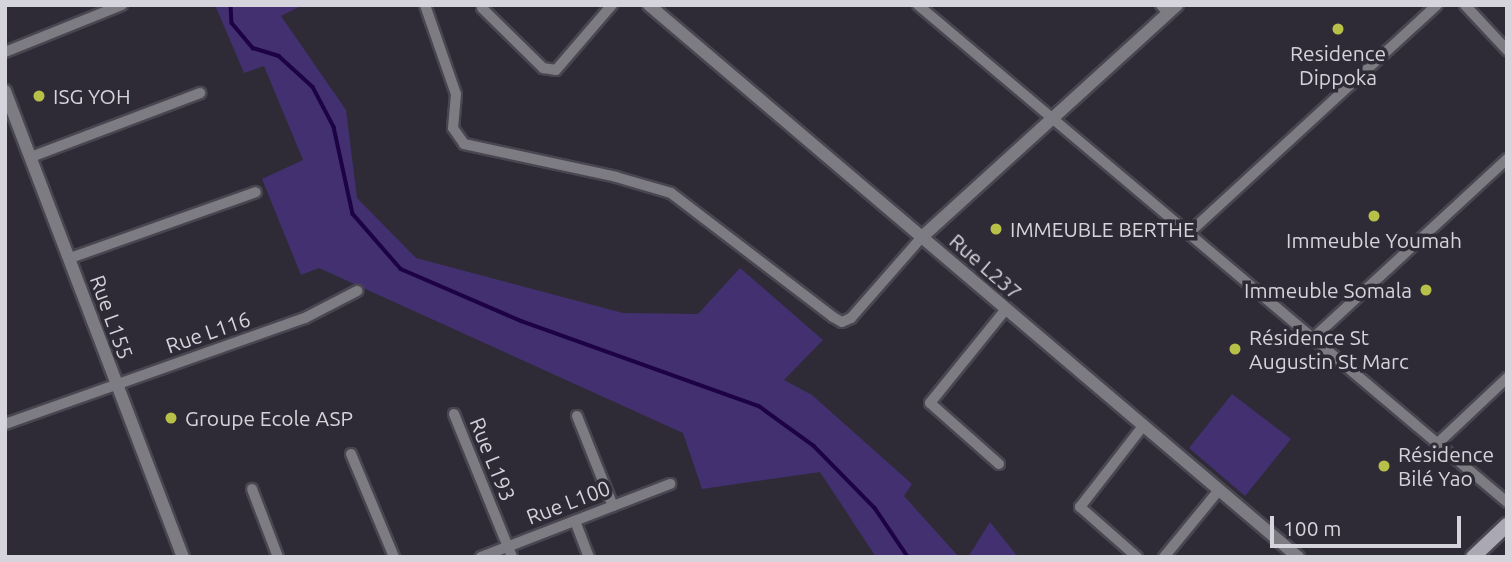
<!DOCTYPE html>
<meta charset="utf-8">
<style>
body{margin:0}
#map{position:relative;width:1512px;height:562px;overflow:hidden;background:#2e2b37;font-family:Ubuntu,sans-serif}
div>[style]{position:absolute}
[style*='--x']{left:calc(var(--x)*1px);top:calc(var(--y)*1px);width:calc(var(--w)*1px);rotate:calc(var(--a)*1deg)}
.green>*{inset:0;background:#423070}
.stream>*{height:3.5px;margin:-1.75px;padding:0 1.75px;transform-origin:1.75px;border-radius:1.75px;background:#1d0244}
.roads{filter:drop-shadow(2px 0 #494651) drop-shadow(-2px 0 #494651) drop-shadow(0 2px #494651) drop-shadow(0 -2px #494651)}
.minor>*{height:10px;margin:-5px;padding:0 5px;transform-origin:5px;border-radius:5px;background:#7d7c82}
.tertiary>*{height:12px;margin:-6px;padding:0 6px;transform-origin:6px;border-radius:6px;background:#7d7c82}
.secondary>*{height:14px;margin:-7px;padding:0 7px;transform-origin:7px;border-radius:7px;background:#aaa8b2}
.dots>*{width:19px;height:19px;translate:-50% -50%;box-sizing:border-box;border:4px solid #2e2b37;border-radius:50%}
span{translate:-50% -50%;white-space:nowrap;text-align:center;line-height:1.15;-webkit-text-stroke:7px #2e2b37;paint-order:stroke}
.poi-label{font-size:21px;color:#d5d4dc}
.left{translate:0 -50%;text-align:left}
.right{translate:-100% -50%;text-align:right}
.street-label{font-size:21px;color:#d5d4dc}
.frame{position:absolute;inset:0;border:7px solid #d5d4dc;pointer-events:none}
.scale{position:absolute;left:1270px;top:516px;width:191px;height:32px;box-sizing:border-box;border:4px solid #d5d4dc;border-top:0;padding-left:9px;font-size:21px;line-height:24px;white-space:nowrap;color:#d5d4dc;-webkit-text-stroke:5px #2e2b37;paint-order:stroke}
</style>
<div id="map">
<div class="green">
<i style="clip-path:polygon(215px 5px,303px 5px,281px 16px,346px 110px,357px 198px,416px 258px,623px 313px,698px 314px,740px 268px,823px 340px,784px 380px,812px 395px,912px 484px,904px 496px,959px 557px,876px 557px,820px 472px,702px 489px,683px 433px,319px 268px,301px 275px,262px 179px,303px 160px,264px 66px,244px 73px)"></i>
<i style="clip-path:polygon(1232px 394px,1291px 439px,1245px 496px,1189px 448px)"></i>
<i style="clip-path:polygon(990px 522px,1018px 557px,968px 557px)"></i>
</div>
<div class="stream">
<i style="--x:231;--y:5;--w:18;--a:87"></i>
<i style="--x:232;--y:23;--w:33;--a:50"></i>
<i style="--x:253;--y:48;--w:27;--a:17"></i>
<i style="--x:279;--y:56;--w:46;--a:42.4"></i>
<i style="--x:313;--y:87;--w:45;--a:62.3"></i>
<i style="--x:334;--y:127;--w:89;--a:77.7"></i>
<i style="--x:353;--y:214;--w:73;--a:48.9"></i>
<i style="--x:401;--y:269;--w:131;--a:23.4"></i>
<i style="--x:521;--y:321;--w:253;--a:19.7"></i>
<i style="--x:759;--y:406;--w:68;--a:36"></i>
<i style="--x:814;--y:446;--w:87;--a:45.5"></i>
<i style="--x:875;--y:508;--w:59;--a:56"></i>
</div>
<div class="roads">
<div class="minor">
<i style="--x:425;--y:5;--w:94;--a:70.8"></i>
<i style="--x:456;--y:94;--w:34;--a:95"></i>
<i style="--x:453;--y:128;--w:19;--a:55"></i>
<i style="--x:464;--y:144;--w:156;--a:12.2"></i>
<i style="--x:616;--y:177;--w:57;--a:16.2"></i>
<i style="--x:671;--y:193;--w:204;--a:37.4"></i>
<i style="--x:833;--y:317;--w:10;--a:29"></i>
<i style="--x:842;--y:322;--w:10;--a:-24"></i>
<i style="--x:851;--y:318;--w:108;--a:-48.8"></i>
<i style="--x:918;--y:5;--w:771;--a:40.16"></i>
<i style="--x:1161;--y:5;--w:11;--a:49"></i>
<i style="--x:1465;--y:5;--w:62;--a:47"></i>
<i style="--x:482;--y:8;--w:86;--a:44.5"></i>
<i style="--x:543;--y:68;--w:13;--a:9"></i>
<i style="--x:556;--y:70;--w:86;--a:-49.3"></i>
<i style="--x:5;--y:52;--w:126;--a:-21.9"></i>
<i style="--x:31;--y:157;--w:181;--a:-20.7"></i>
<i style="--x:1190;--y:232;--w:335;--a:-42.6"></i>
<i style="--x:70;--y:258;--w:197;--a:-19.5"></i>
<i style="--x:1311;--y:340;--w:267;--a:-42.7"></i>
<i style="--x:454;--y:414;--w:154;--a:67.9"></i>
<i style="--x:577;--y:416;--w:97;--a:68.2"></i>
<i style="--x:5;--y:424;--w:318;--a:-19.5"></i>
<i style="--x:305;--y:318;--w:59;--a:-27.4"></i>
<i style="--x:1438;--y:443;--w:95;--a:-43.3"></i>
<i style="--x:351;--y:454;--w:112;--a:67.3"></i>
<i style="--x:999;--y:464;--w:92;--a:-138.5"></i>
<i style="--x:930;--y:403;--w:121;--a:-51"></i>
<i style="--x:252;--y:489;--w:73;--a:69.1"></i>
<i style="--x:575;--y:521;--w:39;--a:69"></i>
<i style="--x:481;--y:557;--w:203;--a:-21.1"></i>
<i style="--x:1137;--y:557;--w:76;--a:-138.7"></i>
<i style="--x:1080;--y:507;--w:103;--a:-52.1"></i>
<i style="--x:1164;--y:557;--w:87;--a:-50.6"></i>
</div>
<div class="tertiary">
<i style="--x:649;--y:5;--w:852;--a:40.38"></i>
<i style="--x:5;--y:91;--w:499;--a:69.1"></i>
<i style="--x:922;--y:237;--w:345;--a:-42.3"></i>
</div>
<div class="secondary">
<i style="--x:1473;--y:557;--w:47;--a:-43.3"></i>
</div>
</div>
<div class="dots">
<i style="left:1338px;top:29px;background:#b8c147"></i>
<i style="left:39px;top:96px;background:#b8c147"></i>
<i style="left:1374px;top:216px;background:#b8c147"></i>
<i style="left:996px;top:229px;background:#b8c147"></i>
<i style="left:1426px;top:290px;background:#b8c147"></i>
<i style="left:1235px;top:349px;background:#b8c147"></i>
<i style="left:171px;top:418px;background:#b8c147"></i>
<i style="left:1384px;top:466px;background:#b8c147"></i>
</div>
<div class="poi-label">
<span style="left:1338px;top:65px">Residence<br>Dippoka</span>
<span class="left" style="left:53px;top:96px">ISG YOH</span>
<span class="left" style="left:1010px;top:229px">IMMEUBLE BERTHE</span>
<span style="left:1374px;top:240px">Immeuble Youmah</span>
<span class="right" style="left:1412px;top:290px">Immeuble Somala</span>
<span class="left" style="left:1249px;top:349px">Résidence St<br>Augustin St Marc</span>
<span class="left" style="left:185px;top:418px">Groupe Ecole ASP</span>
<span class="left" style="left:1398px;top:466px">Résidence<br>Bilé Yao</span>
</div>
<div class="street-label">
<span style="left:986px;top:266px;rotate:41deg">Rue L237</span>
<span style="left:112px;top:317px;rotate:70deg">Rue L155</span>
<span style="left:208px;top:332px;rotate:-19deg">Rue L116</span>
<span style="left:493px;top:459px;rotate:68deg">Rue L193</span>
<span style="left:568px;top:502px;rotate:-21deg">Rue L100</span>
</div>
<div class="frame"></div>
<div class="scale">100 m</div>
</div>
